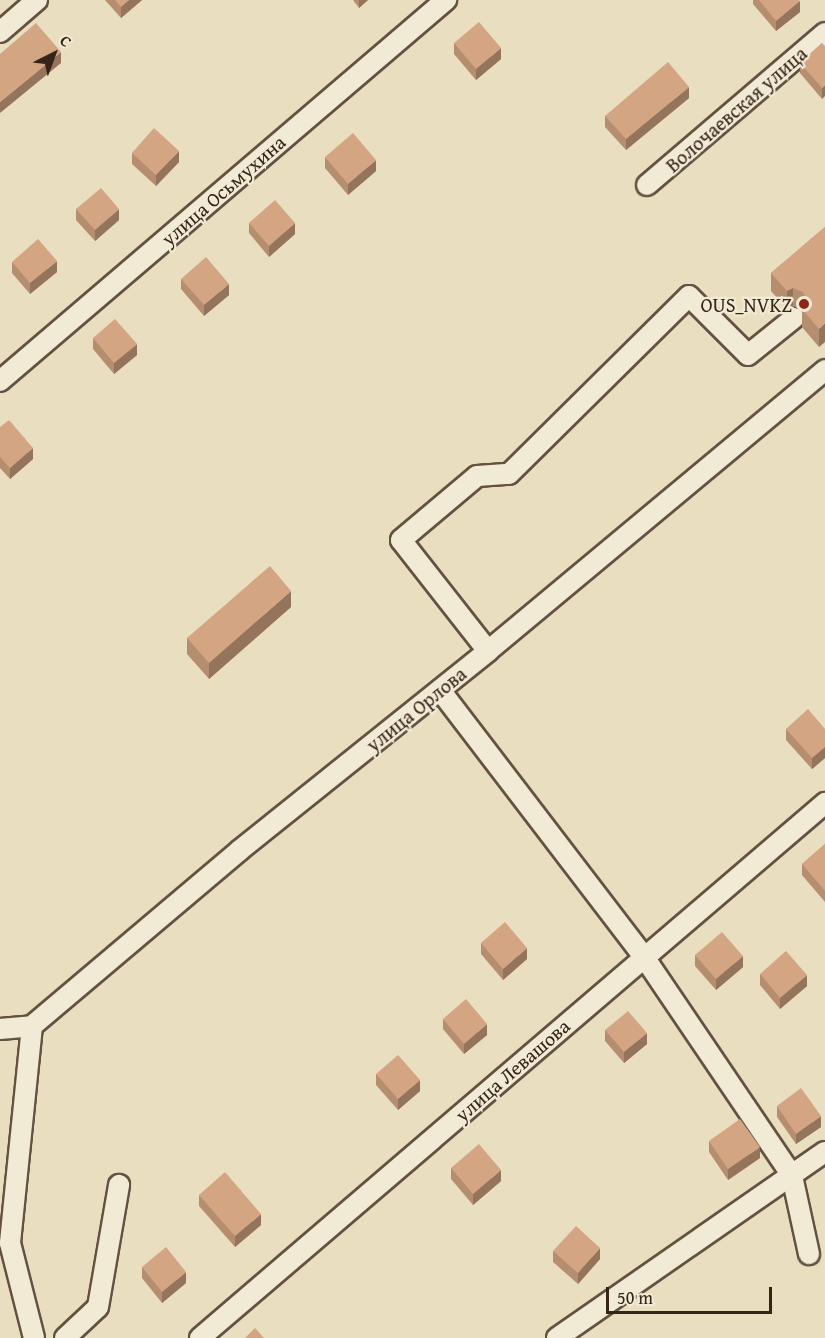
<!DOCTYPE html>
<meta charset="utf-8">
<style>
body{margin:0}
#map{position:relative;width:825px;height:1338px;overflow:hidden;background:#e9debf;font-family:"Gentium Book Plus",serif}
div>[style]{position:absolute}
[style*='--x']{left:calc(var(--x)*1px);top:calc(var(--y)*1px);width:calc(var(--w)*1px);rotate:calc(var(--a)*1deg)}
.roads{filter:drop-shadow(2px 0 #635241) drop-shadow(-2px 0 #635241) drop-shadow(0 2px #635241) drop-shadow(0 -2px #635241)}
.minor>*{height:20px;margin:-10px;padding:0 10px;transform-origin:10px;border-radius:10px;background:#f1ead5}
.wall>*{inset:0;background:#b58e70}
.shaded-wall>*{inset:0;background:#94745b}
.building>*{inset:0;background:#d3a582}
.dots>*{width:16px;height:16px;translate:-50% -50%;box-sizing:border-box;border:3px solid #f1ead5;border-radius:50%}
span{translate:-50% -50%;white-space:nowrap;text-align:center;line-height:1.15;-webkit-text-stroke:4.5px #f1ead5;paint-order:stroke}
.street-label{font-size:20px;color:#362417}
.poi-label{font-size:20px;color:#362417}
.right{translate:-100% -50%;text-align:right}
.north{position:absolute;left:24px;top:24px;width:60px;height:60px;-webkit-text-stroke:4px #f1ead5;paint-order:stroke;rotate:42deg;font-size:16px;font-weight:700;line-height:24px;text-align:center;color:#362417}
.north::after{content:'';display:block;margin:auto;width:21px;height:27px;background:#362417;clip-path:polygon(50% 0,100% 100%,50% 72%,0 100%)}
.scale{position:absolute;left:606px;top:1287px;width:166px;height:27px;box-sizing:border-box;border:3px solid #362417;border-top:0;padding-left:8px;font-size:18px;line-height:21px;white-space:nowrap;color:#362417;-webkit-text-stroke:4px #f1ead5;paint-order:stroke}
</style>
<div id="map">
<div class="roads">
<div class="minor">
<i style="--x:0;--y:32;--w:49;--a:-40.9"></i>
<i style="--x:647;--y:185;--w:234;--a:-40.5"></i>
<i style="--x:0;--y:381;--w:587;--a:-40.51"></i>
<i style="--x:488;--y:651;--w:141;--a:-128.1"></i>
<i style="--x:401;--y:540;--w:99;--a:-40.1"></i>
<i style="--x:477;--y:476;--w:32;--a:-4"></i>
<i style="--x:509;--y:474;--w:253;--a:-44.7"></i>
<i style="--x:689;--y:296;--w:83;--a:45"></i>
<i style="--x:748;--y:355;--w:59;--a:-38.8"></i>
<i style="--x:440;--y:690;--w:336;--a:52.6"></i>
<i style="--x:644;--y:957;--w:264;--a:55.9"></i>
<i style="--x:792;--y:1176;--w:80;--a:77.7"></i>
<i style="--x:32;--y:1026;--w:218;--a:95.8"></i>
<i style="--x:10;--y:1243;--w:98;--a:75.8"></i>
<i style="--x:0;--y:1029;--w:32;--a:-5"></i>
<i style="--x:32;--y:1026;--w:272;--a:-40.2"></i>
<i style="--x:240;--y:850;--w:318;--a:-38.7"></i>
<i style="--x:488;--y:651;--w:439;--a:-39.8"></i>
<i style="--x:65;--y:1338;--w:45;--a:-43.2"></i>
<i style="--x:98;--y:1307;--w:124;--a:-80.2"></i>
<i style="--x:200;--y:1338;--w:823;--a:-40.56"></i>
<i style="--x:557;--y:1338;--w:326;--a:-34.8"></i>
</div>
</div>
<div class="wall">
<i style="clip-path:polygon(105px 0,142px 0,121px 18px)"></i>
<i style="clip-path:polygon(353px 0,368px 0,359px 8px)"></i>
<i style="clip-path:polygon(753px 0,799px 0,800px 12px,776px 31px,753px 4px)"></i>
<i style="clip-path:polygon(454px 43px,501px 59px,476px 80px,454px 54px)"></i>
<i style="clip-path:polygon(822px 43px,822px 99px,800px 73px,800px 63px)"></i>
<i style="clip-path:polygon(689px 98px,626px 150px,605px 127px,605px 116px)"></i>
<i style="clip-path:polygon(132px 153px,179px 162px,156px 186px,132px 164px)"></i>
<i style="clip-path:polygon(325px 157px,376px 171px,348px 195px,325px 168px)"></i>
<i style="clip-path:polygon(76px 209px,119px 220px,95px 241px,76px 220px)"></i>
<i style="clip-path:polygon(249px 223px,295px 234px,269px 257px,249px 233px)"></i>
<i style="clip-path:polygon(825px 227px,819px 347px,802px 327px,802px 310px,793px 306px,787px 309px,771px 291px,771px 273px)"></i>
<i style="clip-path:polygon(12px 262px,57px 272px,30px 294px,12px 273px)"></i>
<i style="clip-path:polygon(181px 279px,229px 295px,204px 316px,181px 289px)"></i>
<i style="clip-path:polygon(93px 338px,137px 355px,114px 374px,93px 349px)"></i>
<i style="clip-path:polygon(0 427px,33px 459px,10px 479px,0 468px)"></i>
<i style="clip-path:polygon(291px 607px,209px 679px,187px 654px,187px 638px)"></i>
<i style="clip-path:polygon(786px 729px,825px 729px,825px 758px,812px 769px,786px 740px)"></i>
<i style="clip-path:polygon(825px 844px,825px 902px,802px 875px,802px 864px)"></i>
<i style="clip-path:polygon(481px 943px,527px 959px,503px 980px,481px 954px)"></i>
<i style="clip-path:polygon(695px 955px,743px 967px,716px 990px,695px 966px)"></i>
<i style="clip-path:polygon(760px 974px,807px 986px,780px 1009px,760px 985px)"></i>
<i style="clip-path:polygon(443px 1019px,487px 1035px,464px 1054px,443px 1029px)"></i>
<i style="clip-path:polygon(605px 1030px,647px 1044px,624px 1063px,605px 1041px)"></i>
<i style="clip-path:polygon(376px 1074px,420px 1091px,398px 1110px,376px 1085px)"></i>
<i style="clip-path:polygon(777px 1106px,821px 1127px,796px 1144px,777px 1117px)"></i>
<i style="clip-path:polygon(709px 1141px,760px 1158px,728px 1180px,709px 1152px)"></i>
<i style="clip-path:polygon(451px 1168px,501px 1181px,473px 1205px,451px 1179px)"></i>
<i style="clip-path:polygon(199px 1195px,261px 1225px,235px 1247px,199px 1206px)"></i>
<i style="clip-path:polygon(553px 1251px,600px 1259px,578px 1284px,553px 1262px)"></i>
<i style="clip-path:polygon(142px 1267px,186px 1283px,162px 1303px,142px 1278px)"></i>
</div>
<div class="shaded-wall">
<i style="clip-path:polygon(129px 0,142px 0,121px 18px,121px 7px)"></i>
<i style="clip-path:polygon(359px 0,368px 0,359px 8px)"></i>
<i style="clip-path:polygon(800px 1px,800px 12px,776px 31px,776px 21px)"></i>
<i style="clip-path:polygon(501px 48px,501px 59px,476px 80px,476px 69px)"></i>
<i style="clip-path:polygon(61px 52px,61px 63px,0 113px,0 102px)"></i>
<i style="clip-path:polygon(825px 85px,825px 96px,822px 99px,822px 88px)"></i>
<i style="clip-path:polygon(689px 87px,689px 98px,626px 150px,626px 139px)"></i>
<i style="clip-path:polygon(179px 151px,179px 162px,156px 186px,156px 175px)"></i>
<i style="clip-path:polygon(376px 160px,376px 171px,348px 195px,348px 184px)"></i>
<i style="clip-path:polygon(119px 209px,119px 220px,95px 241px,95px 230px)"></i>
<i style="clip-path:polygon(295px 223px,295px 234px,269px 257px,269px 246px)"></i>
<i style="clip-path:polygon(57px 261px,57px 272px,30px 294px,30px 283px)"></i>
<i style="clip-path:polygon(229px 284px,229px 295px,204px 316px,204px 305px)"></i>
<i style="clip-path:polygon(793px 288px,793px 306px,787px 309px,787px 291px)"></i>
<i style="clip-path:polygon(825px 323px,825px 342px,819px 347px,819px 329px)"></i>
<i style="clip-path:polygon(137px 344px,137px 355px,114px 374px,114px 363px)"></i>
<i style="clip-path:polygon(33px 448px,33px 459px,10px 479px,10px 468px)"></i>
<i style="clip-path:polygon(291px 591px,291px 607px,209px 679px,209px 663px)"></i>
<i style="clip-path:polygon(825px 747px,825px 758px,812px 769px,812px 758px)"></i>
<i style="clip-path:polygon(527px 948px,527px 959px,503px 980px,503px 969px)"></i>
<i style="clip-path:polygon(743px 956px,743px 967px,716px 990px,716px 979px)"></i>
<i style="clip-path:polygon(807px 975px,807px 986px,780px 1009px,780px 998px)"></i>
<i style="clip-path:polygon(487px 1024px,487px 1035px,464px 1054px,464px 1044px)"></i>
<i style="clip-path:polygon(647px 1033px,647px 1044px,624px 1063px,624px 1052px)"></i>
<i style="clip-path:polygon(420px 1080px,420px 1091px,398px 1110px,398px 1099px)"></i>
<i style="clip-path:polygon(821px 1116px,821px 1127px,796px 1144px,796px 1134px)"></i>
<i style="clip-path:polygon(760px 1147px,760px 1158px,728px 1180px,728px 1169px)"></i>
<i style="clip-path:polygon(501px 1170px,501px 1181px,473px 1205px,473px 1194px)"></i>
<i style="clip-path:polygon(261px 1214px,261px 1225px,235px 1247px,235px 1236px)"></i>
<i style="clip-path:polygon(600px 1248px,600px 1259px,578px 1284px,578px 1273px)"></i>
<i style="clip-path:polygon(186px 1272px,186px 1283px,162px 1303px,162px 1292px)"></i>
</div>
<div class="building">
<i style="clip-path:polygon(115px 0,129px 0,121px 7px)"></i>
<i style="clip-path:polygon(759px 0,799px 0,800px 1px,776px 21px)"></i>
<i style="clip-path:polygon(479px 22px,501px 48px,476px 69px,454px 43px)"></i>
<i style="clip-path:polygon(36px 23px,61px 52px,0 102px,0 54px)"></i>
<i style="clip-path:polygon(822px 43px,825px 46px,825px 85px,822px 88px,800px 63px)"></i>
<i style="clip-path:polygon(668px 62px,689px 87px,626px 139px,605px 116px)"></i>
<i style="clip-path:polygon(154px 128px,179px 151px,156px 175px,132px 153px)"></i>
<i style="clip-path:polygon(353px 133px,376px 160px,348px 184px,325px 157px)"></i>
<i style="clip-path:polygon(101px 188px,119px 209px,95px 230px,76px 209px)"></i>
<i style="clip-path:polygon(275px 200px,295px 223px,269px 246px,249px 223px)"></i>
<i style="clip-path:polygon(825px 227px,825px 323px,819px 329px,802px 309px,806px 299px,803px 292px,793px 288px,787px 291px,771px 273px)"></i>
<i style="clip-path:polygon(38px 239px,57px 261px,30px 283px,12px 262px)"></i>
<i style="clip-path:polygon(206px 257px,229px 284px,204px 305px,181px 279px)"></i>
<i style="clip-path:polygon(115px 319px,137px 344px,114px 363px,93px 338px)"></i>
<i style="clip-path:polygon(9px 420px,33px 448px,10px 468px,0 457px,0 427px)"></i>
<i style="clip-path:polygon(270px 566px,291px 591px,209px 663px,187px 638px)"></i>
<i style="clip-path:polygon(808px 709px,825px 729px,825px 747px,812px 758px,786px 729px)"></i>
<i style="clip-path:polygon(825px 844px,825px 891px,802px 864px)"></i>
<i style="clip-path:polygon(505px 922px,527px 948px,503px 969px,481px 943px)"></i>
<i style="clip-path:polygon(722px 932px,743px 956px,716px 979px,695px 955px)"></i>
<i style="clip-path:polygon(786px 951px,807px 975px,780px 998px,760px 974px)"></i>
<i style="clip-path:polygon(466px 999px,487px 1024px,464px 1044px,443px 1019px)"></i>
<i style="clip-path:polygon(628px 1011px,647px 1033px,624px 1052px,605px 1030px)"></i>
<i style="clip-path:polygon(398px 1055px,420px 1080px,398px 1099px,376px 1074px)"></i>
<i style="clip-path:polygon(801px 1088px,821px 1116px,796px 1134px,777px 1106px)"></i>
<i style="clip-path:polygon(740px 1119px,760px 1147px,728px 1169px,709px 1141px)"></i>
<i style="clip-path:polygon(479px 1144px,501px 1170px,473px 1194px,451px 1168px)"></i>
<i style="clip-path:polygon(225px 1172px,261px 1214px,235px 1236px,199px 1195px)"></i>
<i style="clip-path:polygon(576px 1226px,600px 1248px,578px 1273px,553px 1251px)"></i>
<i style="clip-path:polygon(166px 1247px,186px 1272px,162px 1292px,142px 1267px)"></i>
<i style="clip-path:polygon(255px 1328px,264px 1338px,245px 1338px)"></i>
</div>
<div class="dots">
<i style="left:804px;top:304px;background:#8f2418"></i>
</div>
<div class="street-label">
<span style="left:736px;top:109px;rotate:-41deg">Волочаевская улица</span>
<span style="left:223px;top:190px;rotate:-41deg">улица Осьмухина</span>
<span style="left:416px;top:709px;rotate:-39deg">улица Орлова</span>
<span style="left:512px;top:1070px;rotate:-41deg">улица Левашова</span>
</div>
<div class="poi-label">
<span class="right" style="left:792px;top:304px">OUS_NVKZ</span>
</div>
<div class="north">С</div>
<div class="scale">50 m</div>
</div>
